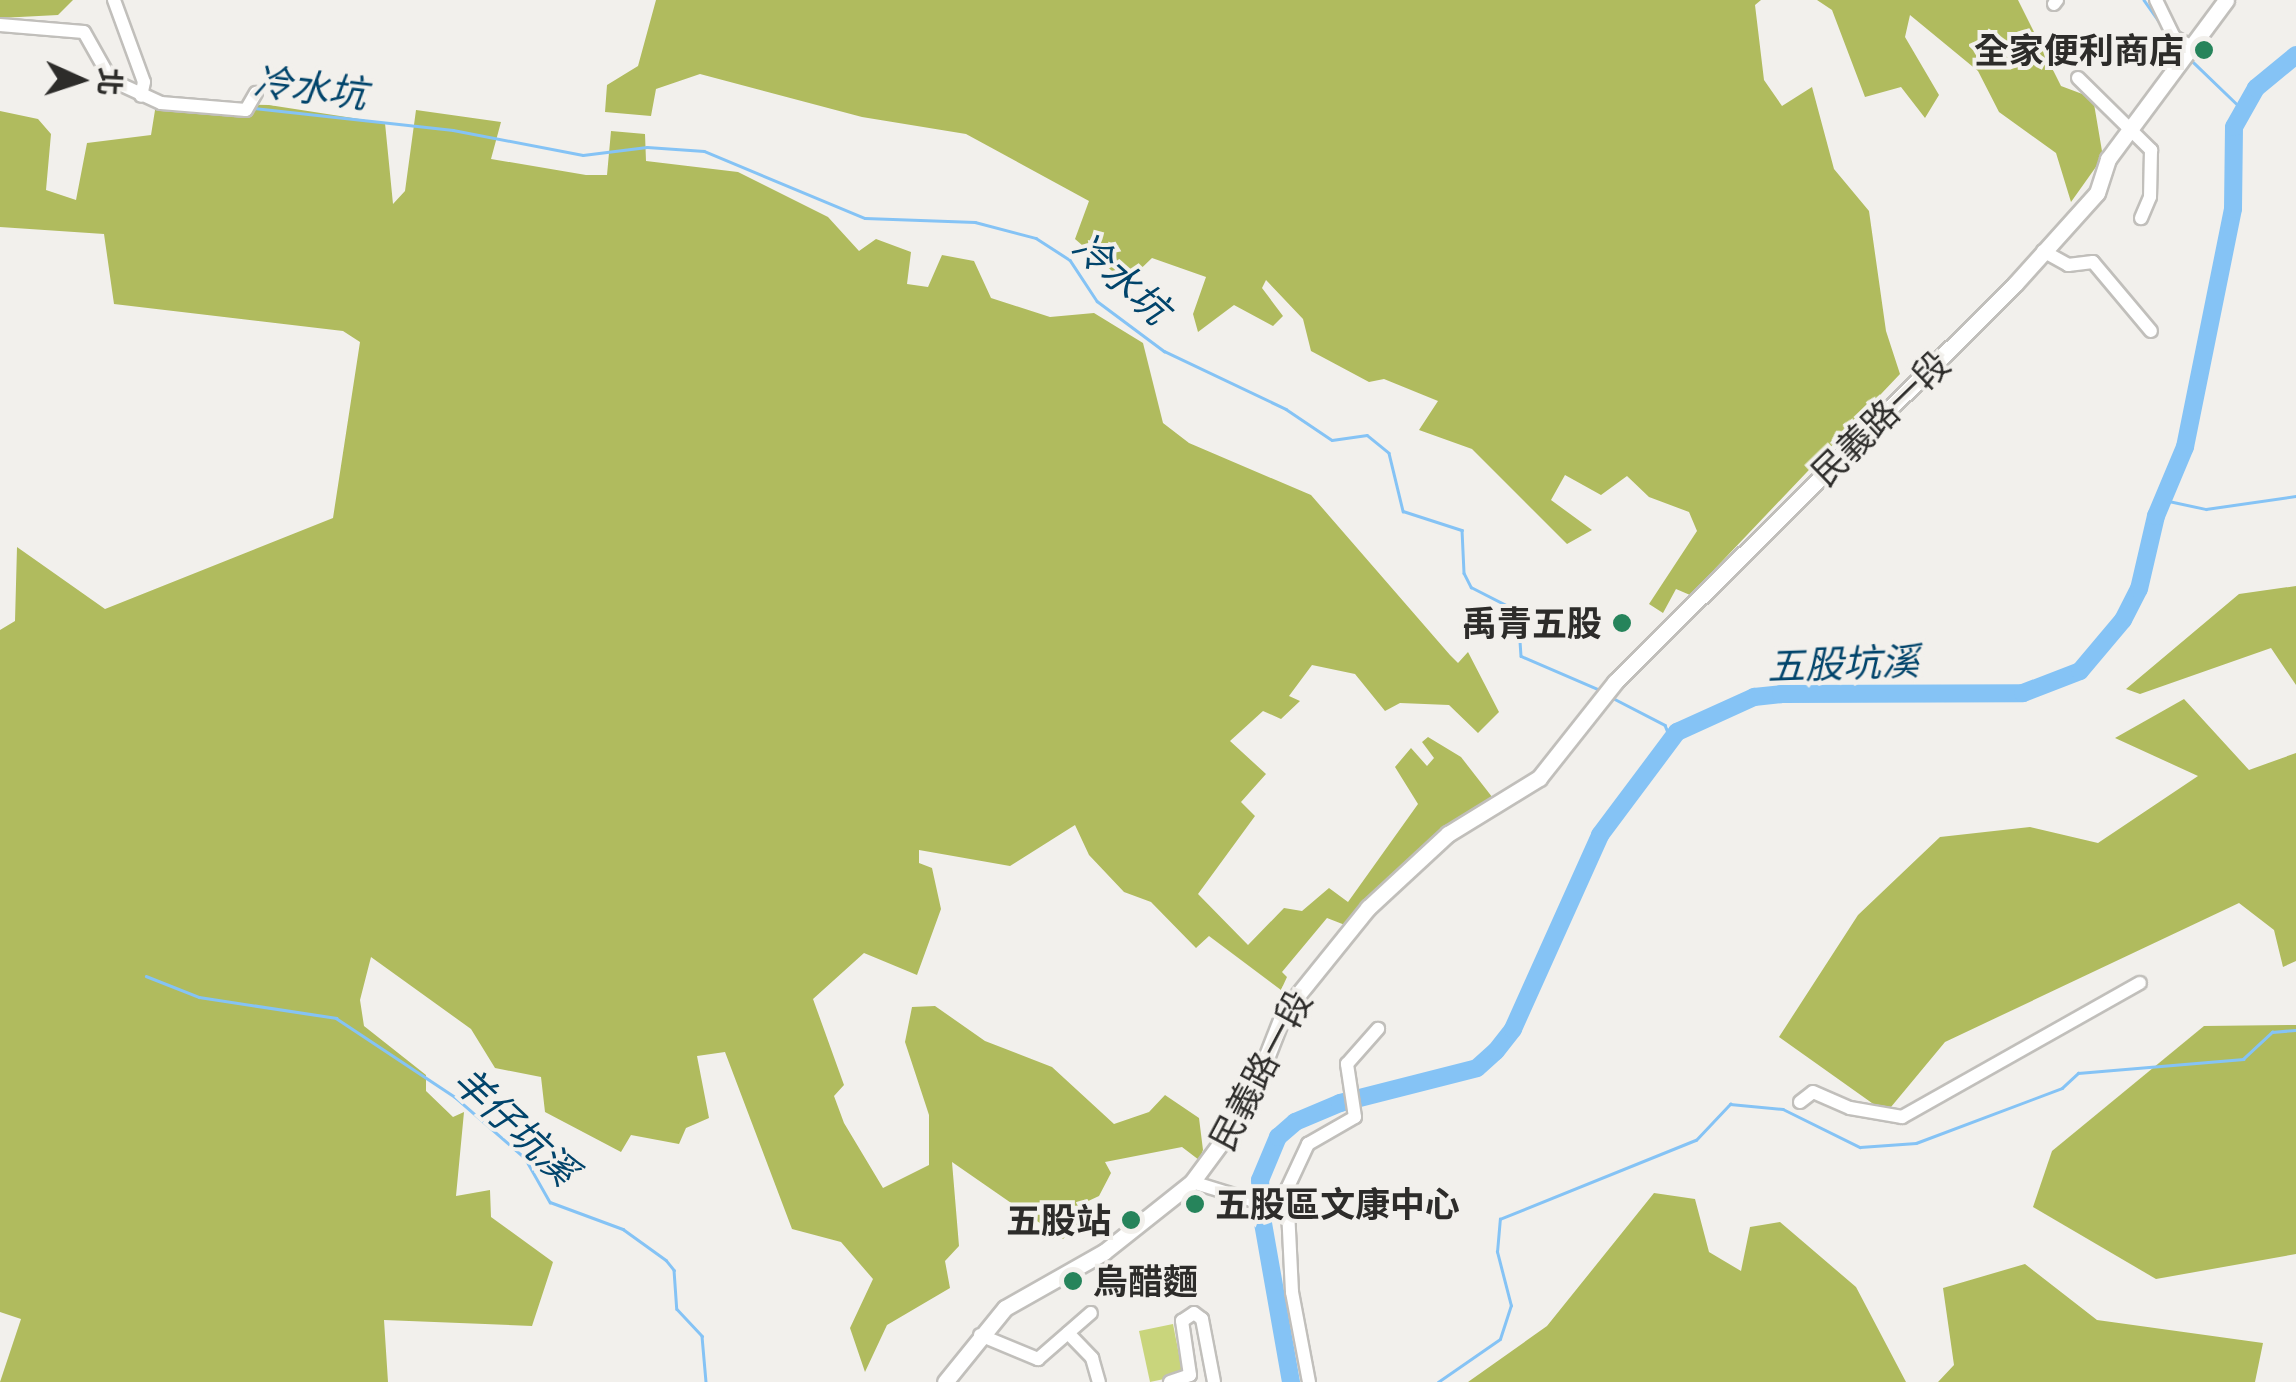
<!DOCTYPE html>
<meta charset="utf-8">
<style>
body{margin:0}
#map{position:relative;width:2296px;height:1382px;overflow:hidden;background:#f2f0ec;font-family:Ubuntu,"Noto Sans TC",sans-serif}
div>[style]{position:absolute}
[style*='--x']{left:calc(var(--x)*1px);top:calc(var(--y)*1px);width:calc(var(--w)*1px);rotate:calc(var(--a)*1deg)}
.green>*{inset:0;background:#c9d57c}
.forest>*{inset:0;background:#b0bb5e}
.stream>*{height:2.5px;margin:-1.25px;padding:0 1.25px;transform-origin:1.25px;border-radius:1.25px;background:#85c3f5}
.river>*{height:18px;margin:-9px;padding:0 9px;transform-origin:9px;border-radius:9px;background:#85c3f5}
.roads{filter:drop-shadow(2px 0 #c1bfbb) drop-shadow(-2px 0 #c1bfbb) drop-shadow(0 2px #c1bfbb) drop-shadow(0 -2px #c1bfbb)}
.minor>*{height:12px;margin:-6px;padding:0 6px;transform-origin:6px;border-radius:6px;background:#fff}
.major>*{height:15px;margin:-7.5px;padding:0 7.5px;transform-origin:7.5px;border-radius:7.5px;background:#fff}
.dots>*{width:28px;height:28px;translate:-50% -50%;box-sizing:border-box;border:5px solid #f2f0ec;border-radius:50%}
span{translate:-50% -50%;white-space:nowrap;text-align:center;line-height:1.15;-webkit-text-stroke:8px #f2f0ec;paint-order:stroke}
.poi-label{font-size:35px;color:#2d2c2a;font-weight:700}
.right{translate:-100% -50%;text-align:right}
.left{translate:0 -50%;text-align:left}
.street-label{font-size:35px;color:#2d2c2a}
.water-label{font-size:38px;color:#01446b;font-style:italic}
.north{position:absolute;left:30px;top:30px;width:100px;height:100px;-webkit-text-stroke:8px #f2f0ec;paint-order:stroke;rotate:93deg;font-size:28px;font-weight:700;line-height:40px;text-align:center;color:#2d2c2a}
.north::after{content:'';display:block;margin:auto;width:35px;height:45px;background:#2d2c2a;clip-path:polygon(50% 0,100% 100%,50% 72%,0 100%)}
</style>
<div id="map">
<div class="green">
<i style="clip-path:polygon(1173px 1324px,1183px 1375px,1150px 1382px,1139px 1331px)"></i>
</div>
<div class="forest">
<i style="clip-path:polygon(0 0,73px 0,58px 15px,0 18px)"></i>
<i style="clip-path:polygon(656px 0,1761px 0,1755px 5px,1764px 80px,1782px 106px,1812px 87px,1834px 169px,1869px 211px,1886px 331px,1900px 374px,1690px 595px,1676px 589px,1663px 613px,1649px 604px,1697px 531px,1689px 512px,1649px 497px,1627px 476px,1601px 495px,1565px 475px,1551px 500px,1592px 530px,1567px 544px,1472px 449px,1419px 430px,1438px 401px,1384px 379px,1369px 382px,1311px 351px,1303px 319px,1266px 280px,1262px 288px,1283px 316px,1273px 326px,1234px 305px,1198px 332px,1193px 314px,1206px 277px,1152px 258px,1126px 283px,1075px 239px,1089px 201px,966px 134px,862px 117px,700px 74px,656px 89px,651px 116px,605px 112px,607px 85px,638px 66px)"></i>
<i style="clip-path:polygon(1817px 0,2018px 0,2061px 86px,2093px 98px,2103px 157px,2071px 202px,2056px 153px,1999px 112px,1978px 71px,1910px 15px,1905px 37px,1939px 95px,1925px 118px,1901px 87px,1865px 97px,1832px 10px)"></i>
<i style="clip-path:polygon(156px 104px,269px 105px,385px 123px,393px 204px,405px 191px,416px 110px,501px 122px,491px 159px,586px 175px,607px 175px,611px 131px,645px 134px,646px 161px,738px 172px,828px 217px,859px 251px,876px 239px,911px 252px,907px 284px,928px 287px,942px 255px,974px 261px,991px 298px,1050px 317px,1094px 313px,1143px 343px,1163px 423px,1189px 443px,1311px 495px,1450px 655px,1458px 663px,1468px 652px,1499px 712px,1478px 733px,1449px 705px,1400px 703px,1385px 711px,1355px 674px,1312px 665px,1289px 696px,1300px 701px,1281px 719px,1263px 711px,1230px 741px,1266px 774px,1241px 802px,1255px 816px,1198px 894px,1248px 945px,1284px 908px,1302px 911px,1329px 888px,1348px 902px,1418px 804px,1395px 767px,1411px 748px,1427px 766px,1434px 758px,1422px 742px,1428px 737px,1461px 757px,1496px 802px,1444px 827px,1345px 925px,1327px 918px,1282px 972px,1287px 977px,1281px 990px,1209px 936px,1196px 948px,1151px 902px,1124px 892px,1089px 855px,1075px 825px,1010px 866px,919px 850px,919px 863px,932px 868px,941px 909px,917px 975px,864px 953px,813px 999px,844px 1085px,834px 1096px,844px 1123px,883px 1188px,929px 1165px,929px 1115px,905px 1042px,912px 1007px,935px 1006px,985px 1041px,1052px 1067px,1114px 1124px,1149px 1112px,1165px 1095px,1199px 1118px,1203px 1150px,1199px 1160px,1182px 1147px,1105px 1162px,1111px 1173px,1099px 1196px,1084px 1203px,1078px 1224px,1063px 1239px,952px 1162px,959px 1246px,945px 1261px,950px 1288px,887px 1325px,865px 1372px,850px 1328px,873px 1279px,841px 1242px,792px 1229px,725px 1052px,697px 1056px,709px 1118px,686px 1128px,679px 1144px,631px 1135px,621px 1152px,545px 1112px,541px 1077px,495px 1068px,471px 1029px,371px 957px,360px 1000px,364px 1026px,426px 1075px,426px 1091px,453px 1117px,464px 1112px,456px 1196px,490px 1190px,491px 1217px,553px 1262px,532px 1326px,384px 1320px,388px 1382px,0 1382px,21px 1319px,0 1312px,0 630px,15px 621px,17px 547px,105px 609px,333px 518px,360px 342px,343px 331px,114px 304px,104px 234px,0 227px,0 111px,38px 119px,51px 134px,46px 190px,76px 200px,87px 143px,151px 135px)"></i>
<i style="clip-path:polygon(2296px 586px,2296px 685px,2271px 648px,2140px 694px,2126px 689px,2239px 594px)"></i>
<i style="clip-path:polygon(2184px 699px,2249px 770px,2296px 753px,2296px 961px,2283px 967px,2274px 930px,2239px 903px,1945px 1042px,1886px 1113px,1779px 1037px,1858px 915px,1940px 837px,2030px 827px,2098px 843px,2198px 776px,2115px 738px)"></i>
<i style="clip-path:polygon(2296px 1025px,2296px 1254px,2156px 1279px,2033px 1207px,2052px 1151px,2204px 1026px)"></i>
<i style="clip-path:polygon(1654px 1193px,1695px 1199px,1709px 1252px,1741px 1271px,1750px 1227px,1780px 1222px,1856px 1287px,1906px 1382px,1468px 1382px,1547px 1326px)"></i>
<i style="clip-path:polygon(2025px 1264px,2097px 1320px,2263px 1343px,2255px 1382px,1938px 1382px,1954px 1365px,1943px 1288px)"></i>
</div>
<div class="stream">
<i style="--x:2144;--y:0;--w:62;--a:54.8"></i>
<i style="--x:2190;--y:59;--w:71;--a:43.9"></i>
<i style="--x:253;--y:108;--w:201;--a:6.3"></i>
<i style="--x:453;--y:130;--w:132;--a:10.9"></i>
<i style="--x:583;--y:155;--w:64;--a:-7.1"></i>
<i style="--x:647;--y:147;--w:57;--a:4"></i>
<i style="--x:704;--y:151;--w:174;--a:22.6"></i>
<i style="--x:865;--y:218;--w:110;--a:2.1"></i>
<i style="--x:975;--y:222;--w:63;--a:14.7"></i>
<i style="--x:1036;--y:238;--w:40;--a:32.9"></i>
<i style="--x:1070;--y:260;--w:49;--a:56.6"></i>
<i style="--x:1097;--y:301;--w:84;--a:36.7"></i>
<i style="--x:1164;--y:351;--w:135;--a:25.4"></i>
<i style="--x:1286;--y:409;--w:55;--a:34"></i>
<i style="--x:1332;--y:440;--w:35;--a:-8"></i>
<i style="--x:1367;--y:435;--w:28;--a:39"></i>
<i style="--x:1389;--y:453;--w:60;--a:76.4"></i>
<i style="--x:1403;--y:511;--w:62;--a:17.9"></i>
<i style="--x:1462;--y:530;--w:43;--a:87.3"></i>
<i style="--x:1464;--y:573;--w:16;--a:63"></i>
<i style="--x:1471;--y:587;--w:53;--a:27.1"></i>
<i style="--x:1518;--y:611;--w:45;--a:86.2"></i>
<i style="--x:1521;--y:656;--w:84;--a:23.2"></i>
<i style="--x:2164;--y:500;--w:43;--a:12.1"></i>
<i style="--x:2206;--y:509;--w:91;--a:-8.2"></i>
<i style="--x:1609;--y:696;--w:63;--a:27.4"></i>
<i style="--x:1665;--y:725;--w:16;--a:68"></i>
<i style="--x:146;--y:976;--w:57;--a:21.6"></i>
<i style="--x:199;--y:997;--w:139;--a:8.7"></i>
<i style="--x:336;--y:1018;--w:143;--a:33.6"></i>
<i style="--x:455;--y:1097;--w:93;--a:41.1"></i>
<i style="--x:525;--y:1158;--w:51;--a:60.4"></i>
<i style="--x:550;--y:1202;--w:78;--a:20.3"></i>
<i style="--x:623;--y:1229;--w:53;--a:35.8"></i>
<i style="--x:666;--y:1260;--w:13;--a:51"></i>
<i style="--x:674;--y:1270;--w:39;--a:86"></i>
<i style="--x:677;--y:1309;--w:37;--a:47"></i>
<i style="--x:702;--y:1336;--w:46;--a:85"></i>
<i style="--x:1438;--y:1382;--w:75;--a:-34.7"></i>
<i style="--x:1500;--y:1339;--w:35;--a:-72"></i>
<i style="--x:1511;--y:1306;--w:56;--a:-104.5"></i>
<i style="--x:1497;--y:1252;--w:33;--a:-85"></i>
<i style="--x:1500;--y:1219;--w:211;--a:-22"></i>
<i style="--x:1696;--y:1140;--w:50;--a:-46.6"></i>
<i style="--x:1730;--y:1104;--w:53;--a:5.4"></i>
<i style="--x:1783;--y:1109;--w:86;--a:26.3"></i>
<i style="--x:1860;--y:1147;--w:56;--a:-4.1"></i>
<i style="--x:1916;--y:1143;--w:156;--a:-20.6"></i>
<i style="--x:2062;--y:1088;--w:22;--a:-43"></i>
<i style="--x:2078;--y:1073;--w:166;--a:-4.8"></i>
<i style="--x:2243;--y:1059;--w:40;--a:-43"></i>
<i style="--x:2272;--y:1032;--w:24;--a:-5"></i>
</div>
<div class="river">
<i style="--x:1291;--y:1382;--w:168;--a:-100"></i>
<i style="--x:1262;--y:1217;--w:37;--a:-93"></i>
<i style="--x:1260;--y:1180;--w:47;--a:-67.3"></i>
<i style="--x:1278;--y:1137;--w:23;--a:-41"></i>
<i style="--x:1295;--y:1122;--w:49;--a:-22.9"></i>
<i style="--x:1340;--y:1103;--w:141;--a:-14.3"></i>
<i style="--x:1477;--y:1068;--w:25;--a:-42"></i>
<i style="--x:1496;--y:1051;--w:28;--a:-52"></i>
<i style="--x:1513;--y:1029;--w:213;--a:-65.8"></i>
<i style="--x:1600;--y:835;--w:129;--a:-53.2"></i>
<i style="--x:1677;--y:732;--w:85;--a:-24.4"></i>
<i style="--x:1754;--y:697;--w:27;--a:-6"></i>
<i style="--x:1781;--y:694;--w:242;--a:-0.2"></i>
<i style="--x:2023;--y:693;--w:61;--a:-21.1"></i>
<i style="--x:2080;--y:671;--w:67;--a:-49.9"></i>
<i style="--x:2123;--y:620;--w:35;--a:-63"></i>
<i style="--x:2139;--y:589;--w:75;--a:-76.9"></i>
<i style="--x:2156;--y:516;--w:75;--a:-67.2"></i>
<i style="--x:2185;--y:447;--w:243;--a:-78.6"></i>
<i style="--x:2233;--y:209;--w:82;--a:-89.3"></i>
<i style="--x:2234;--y:127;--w:45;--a:-60.6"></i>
<i style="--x:2256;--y:88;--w:52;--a:-39.5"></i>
</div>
<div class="roads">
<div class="minor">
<i style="--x:114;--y:0;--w:87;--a:69.9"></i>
<i style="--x:144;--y:82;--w:14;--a:102"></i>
<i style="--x:2156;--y:0;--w:41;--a:64.1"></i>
<i style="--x:2174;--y:37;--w:21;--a:29"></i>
<i style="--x:2054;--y:4;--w:5;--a:-53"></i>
<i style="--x:0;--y:25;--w:84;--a:4.8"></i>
<i style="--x:84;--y:32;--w:55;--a:60.6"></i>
<i style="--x:111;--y:80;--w:55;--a:24.7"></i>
<i style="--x:161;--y:103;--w:85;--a:4.7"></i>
<i style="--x:246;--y:110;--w:20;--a:-60"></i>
<i style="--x:2078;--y:78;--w:103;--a:44.6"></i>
<i style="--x:2151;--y:150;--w:47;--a:91.2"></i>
<i style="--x:2150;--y:197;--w:23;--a:113"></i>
<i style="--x:2043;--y:251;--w:29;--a:29"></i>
<i style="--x:2068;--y:265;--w:25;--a:-7"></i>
<i style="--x:2093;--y:262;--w:90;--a:50"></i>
<i style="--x:1800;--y:1102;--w:16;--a:-38"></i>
<i style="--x:1813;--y:1092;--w:40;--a:23.4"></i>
<i style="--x:1850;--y:1108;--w:53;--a:9.8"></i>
<i style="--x:1902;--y:1117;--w:273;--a:-29.4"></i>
<i style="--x:1192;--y:1182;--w:62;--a:17"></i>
<i style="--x:1251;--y:1200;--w:36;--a:-8"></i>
<i style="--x:1068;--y:1333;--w:35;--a:46"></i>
<i style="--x:1092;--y:1358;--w:25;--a:74"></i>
<i style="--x:980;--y:1335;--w:63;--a:22.5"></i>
<i style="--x:1038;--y:1359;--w:70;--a:-41"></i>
<i style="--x:1170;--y:1382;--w:21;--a:-19"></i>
<i style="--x:1190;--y:1375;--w:55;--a:-98.4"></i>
<i style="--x:1182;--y:1321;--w:14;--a:-34"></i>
<i style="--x:1194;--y:1313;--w:10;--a:37"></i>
<i style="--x:1202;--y:1319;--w:64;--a:79.2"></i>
<i style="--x:1309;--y:1382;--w:92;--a:-100.7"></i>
<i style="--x:1292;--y:1292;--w:103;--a:-92.8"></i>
<i style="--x:1287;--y:1189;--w:50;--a:-65"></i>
<i style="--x:1308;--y:1144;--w:54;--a:-29.9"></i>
<i style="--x:1355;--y:1117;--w:54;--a:-98.6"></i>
<i style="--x:1347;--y:1064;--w:47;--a:-48.5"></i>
</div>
<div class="major">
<i style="--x:945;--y:1382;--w:95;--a:-51"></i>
<i style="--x:1005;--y:1308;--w:114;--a:-29.5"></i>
<i style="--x:1104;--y:1252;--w:112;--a:-38.5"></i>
<i style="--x:1192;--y:1182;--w:91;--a:-53.5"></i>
<i style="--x:1246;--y:1109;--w:104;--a:-68.6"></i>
<i style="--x:1284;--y:1012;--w:134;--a:-51.1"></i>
<i style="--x:1368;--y:908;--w:109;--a:-42.8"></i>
<i style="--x:1448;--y:834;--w:107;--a:-31.6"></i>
<i style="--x:1539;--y:778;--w:122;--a:-51.6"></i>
<i style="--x:1615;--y:682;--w:564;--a:-44.86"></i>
<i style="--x:2015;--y:284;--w:122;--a:-48"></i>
<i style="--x:2097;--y:193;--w:36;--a:-72"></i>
<i style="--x:2108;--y:159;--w:198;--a:-53.4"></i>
</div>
</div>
<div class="dots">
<i style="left:2204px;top:50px;background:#26845b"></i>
<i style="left:1622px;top:623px;background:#26845b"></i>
<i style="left:1195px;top:1204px;background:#26845b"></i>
<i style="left:1131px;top:1220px;background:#26845b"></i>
<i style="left:1073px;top:1281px;background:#26845b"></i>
</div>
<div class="poi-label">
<span class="right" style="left:2184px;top:50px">全家便利商店</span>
<span class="right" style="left:1602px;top:623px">禹青五股</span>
<span class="left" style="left:1215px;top:1204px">五股區文康中心</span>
<span class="right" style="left:1111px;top:1220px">五股站</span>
<span class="left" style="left:1093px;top:1281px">烏醋麵</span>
</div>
<div class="street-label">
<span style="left:1880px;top:418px;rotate:-44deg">民義路一段</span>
<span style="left:1260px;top:1070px;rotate:-62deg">民義路一段</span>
</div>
<div class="water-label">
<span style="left:310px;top:88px;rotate:7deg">冷水坑</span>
<span style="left:1121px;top:278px;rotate:42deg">冷水坑</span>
<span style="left:1843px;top:664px;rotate:-2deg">五股坑溪</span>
<span style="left:515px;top:1126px;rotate:43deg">羊仔坑溪</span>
</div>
<div class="north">北</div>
</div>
